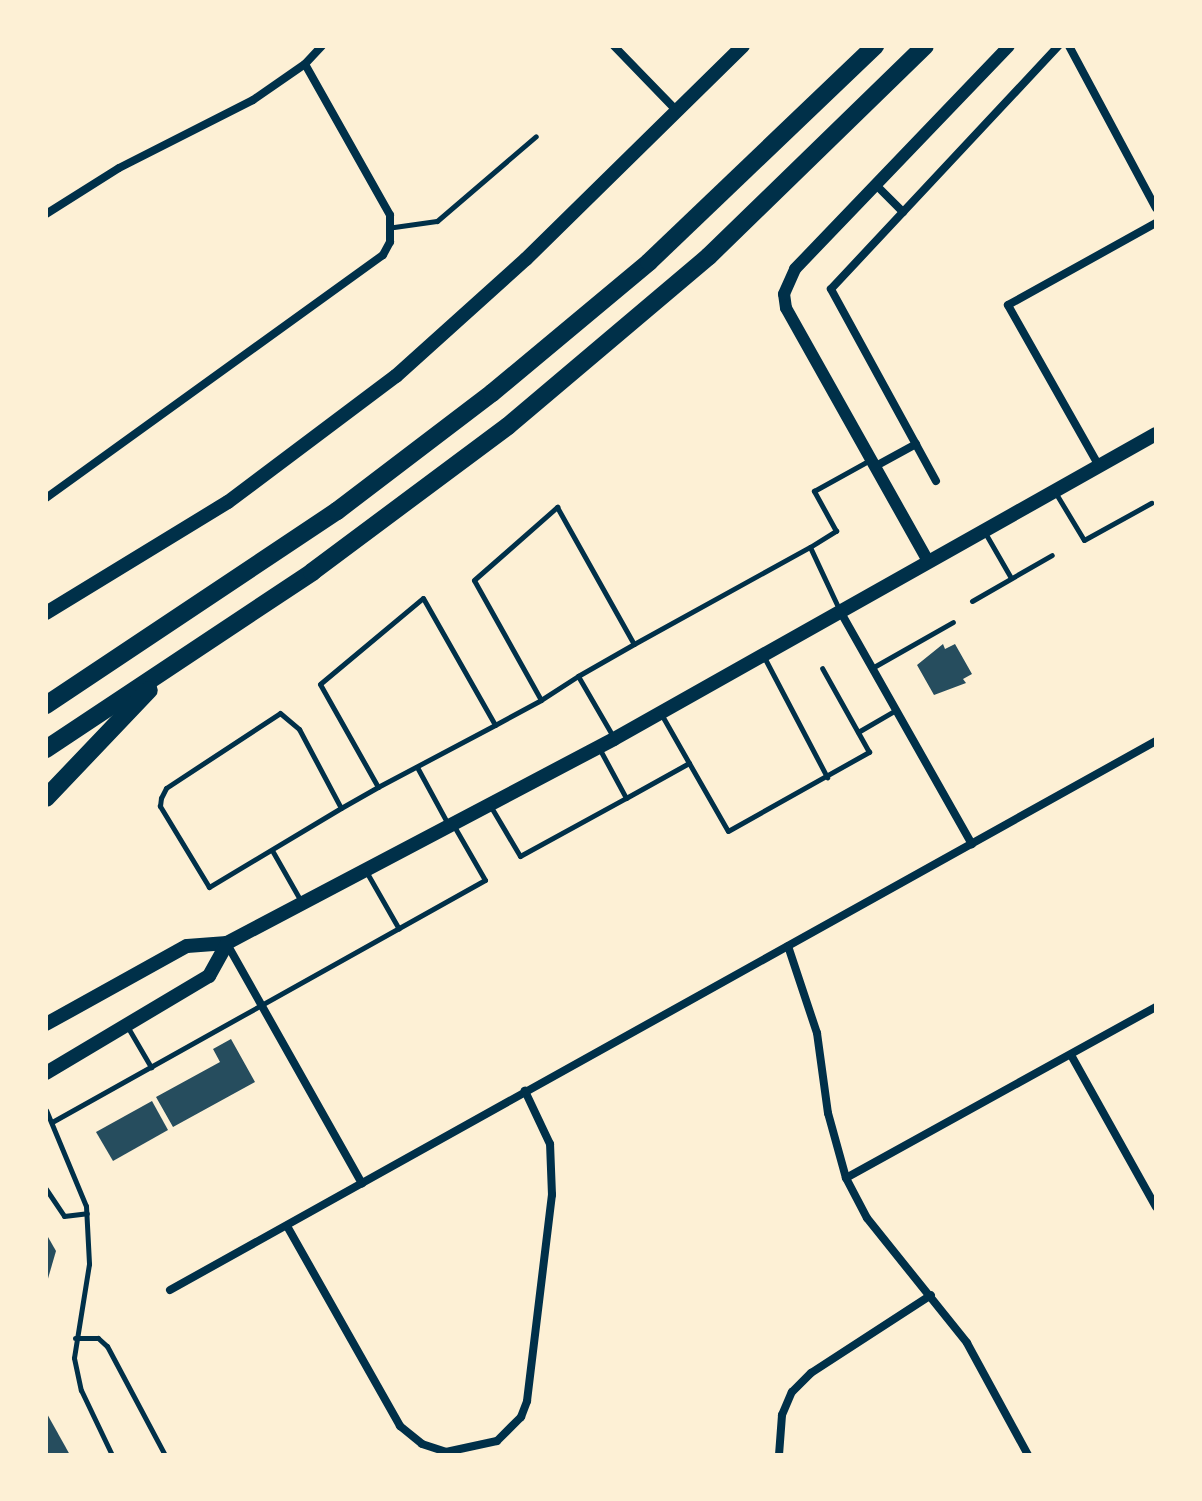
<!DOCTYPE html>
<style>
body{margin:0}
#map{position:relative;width:1202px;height:1501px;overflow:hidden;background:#fdf0d5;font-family:Mulish,sans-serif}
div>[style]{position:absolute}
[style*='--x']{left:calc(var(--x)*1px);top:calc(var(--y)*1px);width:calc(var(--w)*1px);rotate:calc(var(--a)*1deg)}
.building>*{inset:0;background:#264d5e}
.service>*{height:5px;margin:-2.5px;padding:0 2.5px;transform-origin:2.5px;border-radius:2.5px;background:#003049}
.minor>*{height:8px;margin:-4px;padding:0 4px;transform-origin:4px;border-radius:4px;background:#003049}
.tertiary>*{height:12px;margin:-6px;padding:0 6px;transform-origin:6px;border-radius:6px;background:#003049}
.secondary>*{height:14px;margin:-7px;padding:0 7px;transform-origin:7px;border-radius:7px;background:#003049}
.motorway>*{height:18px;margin:-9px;padding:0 9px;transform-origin:9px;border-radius:9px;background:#003049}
span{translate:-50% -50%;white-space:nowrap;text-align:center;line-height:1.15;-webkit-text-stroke:6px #fdf0d5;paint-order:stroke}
.frame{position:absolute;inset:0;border:48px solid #fdf0d5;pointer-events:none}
</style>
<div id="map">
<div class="building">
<i style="clip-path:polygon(943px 644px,945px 649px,955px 644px,972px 674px,963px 679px,966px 683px,934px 695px,917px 665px)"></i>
<i style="clip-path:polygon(231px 1039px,255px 1082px,173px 1127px,156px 1097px,220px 1062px,213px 1049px)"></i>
<i style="clip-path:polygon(152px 1101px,168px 1130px,113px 1161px,96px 1132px)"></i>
<i style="clip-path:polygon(48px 1237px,56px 1251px,47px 1282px,46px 1238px)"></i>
<i style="clip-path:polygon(46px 1412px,70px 1455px,46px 1455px)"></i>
</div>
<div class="service">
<i style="--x:394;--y:227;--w:43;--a:-7.9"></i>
<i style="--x:437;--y:221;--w:130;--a:-40.6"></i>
<i style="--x:1055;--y:492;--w:56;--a:58.9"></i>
<i style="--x:1084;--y:540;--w:77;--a:-28.9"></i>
<i style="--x:984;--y:531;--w:54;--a:60.1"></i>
<i style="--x:423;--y:598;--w:146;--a:60.4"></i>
<i style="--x:495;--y:725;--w:132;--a:152.1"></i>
<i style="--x:378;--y:787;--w:118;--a:-119.4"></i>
<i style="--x:320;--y:684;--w:134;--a:-39.9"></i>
<i style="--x:972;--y:601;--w:92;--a:-29.9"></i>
<i style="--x:839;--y:609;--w:68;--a:-115.1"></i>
<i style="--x:810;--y:547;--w:31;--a:-32"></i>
<i style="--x:836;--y:531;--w:46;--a:-118.8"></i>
<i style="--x:814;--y:491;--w:64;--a:-29"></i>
<i style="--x:634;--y:644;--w:201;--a:-28.9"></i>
<i style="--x:764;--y:657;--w:136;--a:62.3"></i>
<i style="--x:872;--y:668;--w:93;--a:-29.6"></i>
<i style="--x:578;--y:676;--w:44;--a:147"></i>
<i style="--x:541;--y:700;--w:137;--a:-119.2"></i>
<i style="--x:474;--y:580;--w:111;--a:-41.3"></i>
<i style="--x:557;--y:507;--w:157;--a:60.7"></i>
<i style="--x:634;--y:644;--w:64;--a:150.3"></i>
<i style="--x:578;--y:676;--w:72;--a:59.9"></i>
<i style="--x:280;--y:713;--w:25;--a:40"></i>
<i style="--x:299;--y:729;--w:89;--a:62"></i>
<i style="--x:341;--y:808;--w:154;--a:149.1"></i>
<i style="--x:209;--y:887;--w:95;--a:-121.2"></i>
<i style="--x:160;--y:806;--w:8;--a:-83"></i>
<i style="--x:161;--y:798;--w:11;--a:-63"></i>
<i style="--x:166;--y:788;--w:136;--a:-33.3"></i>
<i style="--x:495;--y:725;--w:52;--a:-28.5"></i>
<i style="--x:858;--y:732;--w:44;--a:-30.1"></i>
<i style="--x:599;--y:748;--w:57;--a:61.6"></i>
<i style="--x:689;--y:763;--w:78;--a:60.2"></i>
<i style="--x:728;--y:831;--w:162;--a:-29.3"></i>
<i style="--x:869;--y:752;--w:96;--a:-119.2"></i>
<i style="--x:417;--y:767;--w:65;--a:61.5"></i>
<i style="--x:491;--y:807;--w:57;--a:59.4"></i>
<i style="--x:520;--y:856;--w:121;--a:-28.7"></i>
<i style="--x:626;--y:798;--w:72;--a:-29.1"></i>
<i style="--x:689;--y:763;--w:56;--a:-119.7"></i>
<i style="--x:341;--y:808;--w:43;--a:-29.6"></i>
<i style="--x:273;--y:852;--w:59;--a:60.4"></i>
<i style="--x:367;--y:873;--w:64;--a:60.3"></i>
<i style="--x:127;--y:1026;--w:48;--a:59.7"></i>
<i style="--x:46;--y:1110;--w:104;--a:67.4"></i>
<i style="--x:86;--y:1206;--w:58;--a:87"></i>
<i style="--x:89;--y:1264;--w:95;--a:99.1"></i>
<i style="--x:74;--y:1358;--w:33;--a:78"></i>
<i style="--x:81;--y:1390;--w:72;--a:64.5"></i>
<i style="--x:52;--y:1122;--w:496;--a:-29.2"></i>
<i style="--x:485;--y:880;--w:62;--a:-119.9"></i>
<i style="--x:46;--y:1189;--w:32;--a:56"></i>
<i style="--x:64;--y:1216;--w:23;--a:-7"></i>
<i style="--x:75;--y:1338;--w:23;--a:0"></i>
<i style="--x:98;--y:1338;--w:12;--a:42"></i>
<i style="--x:107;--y:1346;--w:123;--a:62"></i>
</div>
<div class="minor">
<i style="--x:614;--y:46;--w:91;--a:45.9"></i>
<i style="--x:1069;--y:46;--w:184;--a:61.8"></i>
<i style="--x:877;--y:186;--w:37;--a:45"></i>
<i style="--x:46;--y:214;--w:86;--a:-32.2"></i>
<i style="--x:119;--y:168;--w:150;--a:-26.9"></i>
<i style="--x:253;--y:100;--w:63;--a:-34.7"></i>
<i style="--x:305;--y:64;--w:25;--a:-47"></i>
<i style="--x:1099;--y:466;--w:185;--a:-119.5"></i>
<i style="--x:1008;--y:305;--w:169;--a:-29"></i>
<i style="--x:874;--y:467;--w:48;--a:-28.7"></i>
<i style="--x:936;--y:481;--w:219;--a:-118.7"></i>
<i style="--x:831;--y:289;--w:333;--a:-46.9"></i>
<i style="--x:46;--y:498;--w:415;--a:-35.8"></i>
<i style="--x:383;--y:255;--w:15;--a:-62"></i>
<i style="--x:390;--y:242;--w:27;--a:-90"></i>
<i style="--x:390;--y:215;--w:173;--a:-119.4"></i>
<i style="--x:840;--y:611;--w:268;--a:60.5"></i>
<i style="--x:227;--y:944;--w:275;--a:60.6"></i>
<i style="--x:788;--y:946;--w:92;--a:71.6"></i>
<i style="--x:817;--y:1033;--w:81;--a:82.2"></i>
<i style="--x:828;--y:1113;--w:67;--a:74.5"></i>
<i style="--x:846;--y:1178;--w:45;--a:62.3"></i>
<i style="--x:867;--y:1218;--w:160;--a:51.3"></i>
<i style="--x:967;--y:1343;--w:128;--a:61.4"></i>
<i style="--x:1071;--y:1055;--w:174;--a:60.8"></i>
<i style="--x:846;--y:1178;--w:354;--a:-28.9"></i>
<i style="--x:287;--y:1226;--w:230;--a:60.5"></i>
<i style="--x:400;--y:1426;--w:28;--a:39"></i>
<i style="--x:422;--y:1444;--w:25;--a:18"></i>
<i style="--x:446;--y:1452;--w:52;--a:-12.2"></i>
<i style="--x:497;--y:1441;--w:34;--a:-45"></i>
<i style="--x:521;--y:1417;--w:17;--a:-69"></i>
<i style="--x:527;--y:1401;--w:208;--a:-83.1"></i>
<i style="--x:552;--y:1195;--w:51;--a:-92.2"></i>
<i style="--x:550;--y:1144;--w:59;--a:-115.3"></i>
<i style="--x:170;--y:1290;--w:1129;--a:-29.11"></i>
<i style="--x:779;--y:1455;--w:40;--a:-85.7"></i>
<i style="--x:782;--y:1415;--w:25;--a:-67"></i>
<i style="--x:792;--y:1392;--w:27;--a:-45"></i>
<i style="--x:811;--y:1373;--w:143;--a:-33"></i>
</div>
<div class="tertiary">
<i style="--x:928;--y:561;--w:290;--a:-119.3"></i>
<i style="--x:786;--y:308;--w:14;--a:-98"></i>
<i style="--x:784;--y:294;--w:27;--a:-66"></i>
<i style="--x:795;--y:269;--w:309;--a:-46.2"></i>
</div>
<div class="secondary">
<i style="--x:46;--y:613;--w:213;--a:-31.4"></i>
<i style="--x:228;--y:502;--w:210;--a:-36.9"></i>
<i style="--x:396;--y:376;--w:175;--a:-42"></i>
<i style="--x:526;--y:259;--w:304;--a:-44.5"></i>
<i style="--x:46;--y:1024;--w:161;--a:-29"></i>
<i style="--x:187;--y:946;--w:40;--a:-4.3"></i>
<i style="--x:227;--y:943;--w:437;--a:-27.8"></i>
<i style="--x:614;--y:739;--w:622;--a:-29.37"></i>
<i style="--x:46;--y:1073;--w:190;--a:-30.8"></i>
<i style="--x:209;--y:976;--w:38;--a:-61"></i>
</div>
<div class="motorway">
<i style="--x:46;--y:705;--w:350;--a:-33.7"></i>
<i style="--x:337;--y:511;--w:195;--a:-37.3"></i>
<i style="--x:492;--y:393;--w:204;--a:-39.8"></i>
<i style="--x:649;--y:262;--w:313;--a:-43.7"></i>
<i style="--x:46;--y:749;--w:320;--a:-33.6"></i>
<i style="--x:312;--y:572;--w:244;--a:-36.7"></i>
<i style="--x:508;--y:426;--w:263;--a:-40.2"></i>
<i style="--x:709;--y:256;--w:301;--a:-44.2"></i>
<i style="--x:46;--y:798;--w:149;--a:-46.4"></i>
</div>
<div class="frame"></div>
</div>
